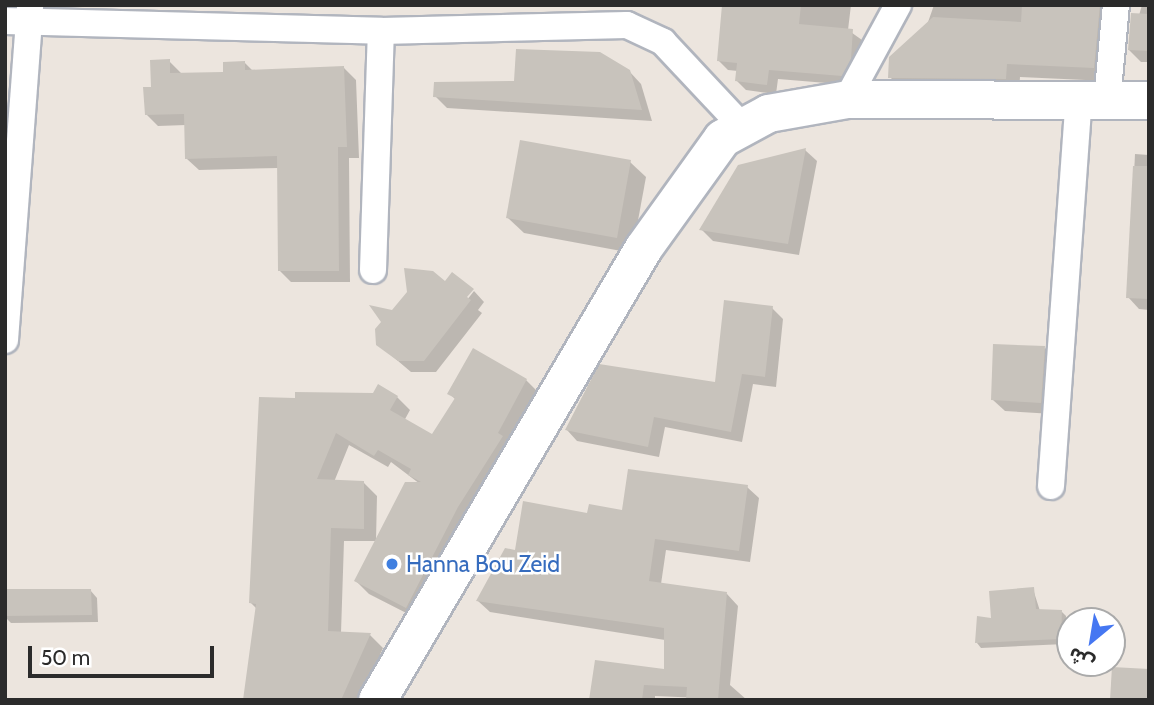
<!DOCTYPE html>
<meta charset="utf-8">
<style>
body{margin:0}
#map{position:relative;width:1154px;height:705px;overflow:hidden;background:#ece5de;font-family:Cabin,"Noto Sans Arabic",sans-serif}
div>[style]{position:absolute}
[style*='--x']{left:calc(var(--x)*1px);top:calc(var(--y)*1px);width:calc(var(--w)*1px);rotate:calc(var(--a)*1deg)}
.shadow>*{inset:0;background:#0003}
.building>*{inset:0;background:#c8c3bc}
.roads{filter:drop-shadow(2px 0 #b1b5be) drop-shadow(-2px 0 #b1b5be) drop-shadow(0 2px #b1b5be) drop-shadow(0 -2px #b1b5be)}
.minor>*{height:26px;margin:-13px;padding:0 13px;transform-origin:13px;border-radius:13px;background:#fff}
.secondary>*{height:37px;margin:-18.5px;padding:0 18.5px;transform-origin:18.5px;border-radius:18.5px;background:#fff}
.dots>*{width:19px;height:19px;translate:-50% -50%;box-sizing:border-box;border:4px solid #fff;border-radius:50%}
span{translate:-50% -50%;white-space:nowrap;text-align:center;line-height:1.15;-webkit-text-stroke:5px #fff;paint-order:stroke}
.shop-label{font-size:23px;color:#366cbe}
.left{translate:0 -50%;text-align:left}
.frame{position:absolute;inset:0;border:7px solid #2b2b2b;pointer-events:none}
.north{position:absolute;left:1056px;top:607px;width:70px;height:70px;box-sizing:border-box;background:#fff;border:2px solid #aaa;border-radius:50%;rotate:210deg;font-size:19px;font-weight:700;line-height:28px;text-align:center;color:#2b2b2b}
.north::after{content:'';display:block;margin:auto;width:24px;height:32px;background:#4577f2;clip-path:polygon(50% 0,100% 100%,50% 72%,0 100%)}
.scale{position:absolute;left:28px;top:646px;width:186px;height:32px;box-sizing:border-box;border:4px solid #2b2b2b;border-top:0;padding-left:9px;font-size:21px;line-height:24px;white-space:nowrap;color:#2b2b2b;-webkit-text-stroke:5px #fff;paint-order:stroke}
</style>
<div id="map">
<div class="shadow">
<i style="clip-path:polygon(724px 5px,851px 5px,848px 30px,862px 40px,860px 69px,851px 85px,778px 79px,776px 94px,746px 90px,737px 81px,738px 71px,728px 70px,718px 60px)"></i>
<i style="clip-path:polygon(934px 5px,1113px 5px,1107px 81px,1020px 77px,1019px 91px,903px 91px,890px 77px,927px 25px)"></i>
<i style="clip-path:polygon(1142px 5px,1149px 5px,1149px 62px,1141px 62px,1129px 50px)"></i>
<i style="clip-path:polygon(169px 61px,181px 73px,225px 73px,244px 62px,253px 71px,344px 68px,356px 80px,359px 158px,349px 158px,350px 282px,291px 282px,279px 270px,278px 168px,199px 170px,187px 159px,186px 125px,158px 126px,146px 114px,152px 89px)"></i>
<i style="clip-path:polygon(629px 71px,641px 84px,652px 121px,447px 108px,435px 96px)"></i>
<i style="clip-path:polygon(805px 150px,817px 161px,799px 255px,713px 241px,702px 230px)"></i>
<i style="clip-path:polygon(1135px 154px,1149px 155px,1149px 310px,1139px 309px,1128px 297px)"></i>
<i style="clip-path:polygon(630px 162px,646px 177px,632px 253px,524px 233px,508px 218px)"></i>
<i style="clip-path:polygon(474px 291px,484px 302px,478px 310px,482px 313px,436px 372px,411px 372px,378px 344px,393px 311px,463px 305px)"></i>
<i style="clip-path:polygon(772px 308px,783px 319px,776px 387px,753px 384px,742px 442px,665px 427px,659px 457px,577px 441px,567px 430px,716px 384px)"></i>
<i style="clip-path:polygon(1045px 348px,1056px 360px,1053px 414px,1005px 411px,993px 400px)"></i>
<i style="clip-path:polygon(526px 380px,539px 393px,420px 620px,369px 594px,356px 581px,420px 484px,391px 462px,388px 467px,349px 445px,334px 482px,364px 483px,377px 496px,376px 541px,344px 541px,341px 633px,370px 635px,383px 648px,360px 700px,245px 700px,257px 609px,251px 603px,260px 399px,397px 397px,410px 410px,404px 421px,432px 437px,456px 400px,450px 394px)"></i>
<i style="clip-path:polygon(747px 487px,759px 498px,750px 562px,666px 550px,661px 584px,727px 594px,738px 606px,730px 685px,747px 700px,655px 696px,655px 700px,591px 700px,665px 671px,665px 640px,490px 612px,478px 601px,516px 552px,589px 515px,624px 512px)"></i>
<i style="clip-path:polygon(1033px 589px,1040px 611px,1062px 612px,1066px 616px,1065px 644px,981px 648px,977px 643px,993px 620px)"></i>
<i style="clip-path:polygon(5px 590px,90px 590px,97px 598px,98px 622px,11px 623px,5px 617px)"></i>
</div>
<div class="building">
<i style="clip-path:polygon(722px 5px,801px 5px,799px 24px,853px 29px,851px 59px,842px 76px,769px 70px,767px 85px,735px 81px,737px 63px,717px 61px)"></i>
<i style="clip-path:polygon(1022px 5px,1100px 5px,1094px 68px,1007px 64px,1006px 79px,888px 78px,889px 57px,933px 17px,1021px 22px)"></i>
<i style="clip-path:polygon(1131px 13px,1149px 14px,1149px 51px,1128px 50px)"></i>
<i style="clip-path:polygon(516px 49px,600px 52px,630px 70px,642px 110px,433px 97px,434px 82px,514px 81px)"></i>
<i style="clip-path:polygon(170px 59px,170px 73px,223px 72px,223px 62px,245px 61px,245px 70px,344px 66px,347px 147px,338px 147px,339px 271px,278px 271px,277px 156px,185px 159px,184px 114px,145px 115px,143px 87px,151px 87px,150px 60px)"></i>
<i style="clip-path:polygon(520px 140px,631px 160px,617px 238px,506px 218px)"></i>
<i style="clip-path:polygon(806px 148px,788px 244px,699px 230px,738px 165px)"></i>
<i style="clip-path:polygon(1133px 166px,1149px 166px,1149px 299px,1126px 298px)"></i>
<i style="clip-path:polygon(404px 268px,433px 271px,445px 281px,452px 272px,474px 289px,467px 297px,471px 300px,424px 361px,398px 361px,376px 345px,375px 329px,381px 322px,369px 305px,392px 310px,407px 292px)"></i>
<i style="clip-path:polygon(724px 300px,773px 306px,765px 377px,742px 374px,731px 432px,654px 417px,648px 447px,565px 430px,599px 364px,715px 382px)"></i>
<i style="clip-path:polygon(993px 344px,1045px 346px,1041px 403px,991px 400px)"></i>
<i style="clip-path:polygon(473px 348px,527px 379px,498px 433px,503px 436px,458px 507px,406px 608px,354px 581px,405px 482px,421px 482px,408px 475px,411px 469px,378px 450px,374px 456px,336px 433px,317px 479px,364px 481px,364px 529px,331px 528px,328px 631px,371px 633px,341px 700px,243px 700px,256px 604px,249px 603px,259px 397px,295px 398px,295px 392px,373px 393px,378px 384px,398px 396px,390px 410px,432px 434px,455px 398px,447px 394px)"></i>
<i style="clip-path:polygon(628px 469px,748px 485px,739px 551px,655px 539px,649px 581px,727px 592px,718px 700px,686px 700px,687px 687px,644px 685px,642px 700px,589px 700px,595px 660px,664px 669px,664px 628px,476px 601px,505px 548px,515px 550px,523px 501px,587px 513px,589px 504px,622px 510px)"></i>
<i style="clip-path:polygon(1034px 587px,1036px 609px,1062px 610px,1061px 639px,975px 643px,977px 616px,991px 618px,989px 591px)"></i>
<i style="clip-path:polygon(5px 589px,91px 589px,92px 615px,5px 616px)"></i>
<i style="clip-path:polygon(1112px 667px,1149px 669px,1149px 700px,1110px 700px)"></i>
</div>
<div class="roads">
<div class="minor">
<i style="--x:5;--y:21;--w:376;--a:1.5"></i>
<i style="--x:381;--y:31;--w:246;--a:-1.4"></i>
<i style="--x:627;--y:25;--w:40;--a:25"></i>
<i style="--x:663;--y:42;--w:114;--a:46.8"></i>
<i style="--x:847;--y:99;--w:107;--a:-61.5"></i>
<i style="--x:1107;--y:100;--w:95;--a:-84.6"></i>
<i style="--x:373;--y:270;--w:239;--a:-88.1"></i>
<i style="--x:5;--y:340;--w:336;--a:-85.7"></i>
<i style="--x:1051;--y:486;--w:387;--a:-85.9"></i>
</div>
<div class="secondary">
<i style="--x:377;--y:700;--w:524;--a:-59.52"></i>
<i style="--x:643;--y:248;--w:135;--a:-54.3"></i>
<i style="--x:722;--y:138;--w:52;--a:-28.5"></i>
<i style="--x:768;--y:113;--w:80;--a:-10"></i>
<i style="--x:847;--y:99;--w:302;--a:0.2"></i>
</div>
</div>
<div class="dots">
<i style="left:392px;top:564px;background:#3f7fe0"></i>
</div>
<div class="shop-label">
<span class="left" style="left:406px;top:564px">Hanna Bou Zeid</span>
</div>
<div class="frame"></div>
<div class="north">ش</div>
<div class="scale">50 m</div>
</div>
